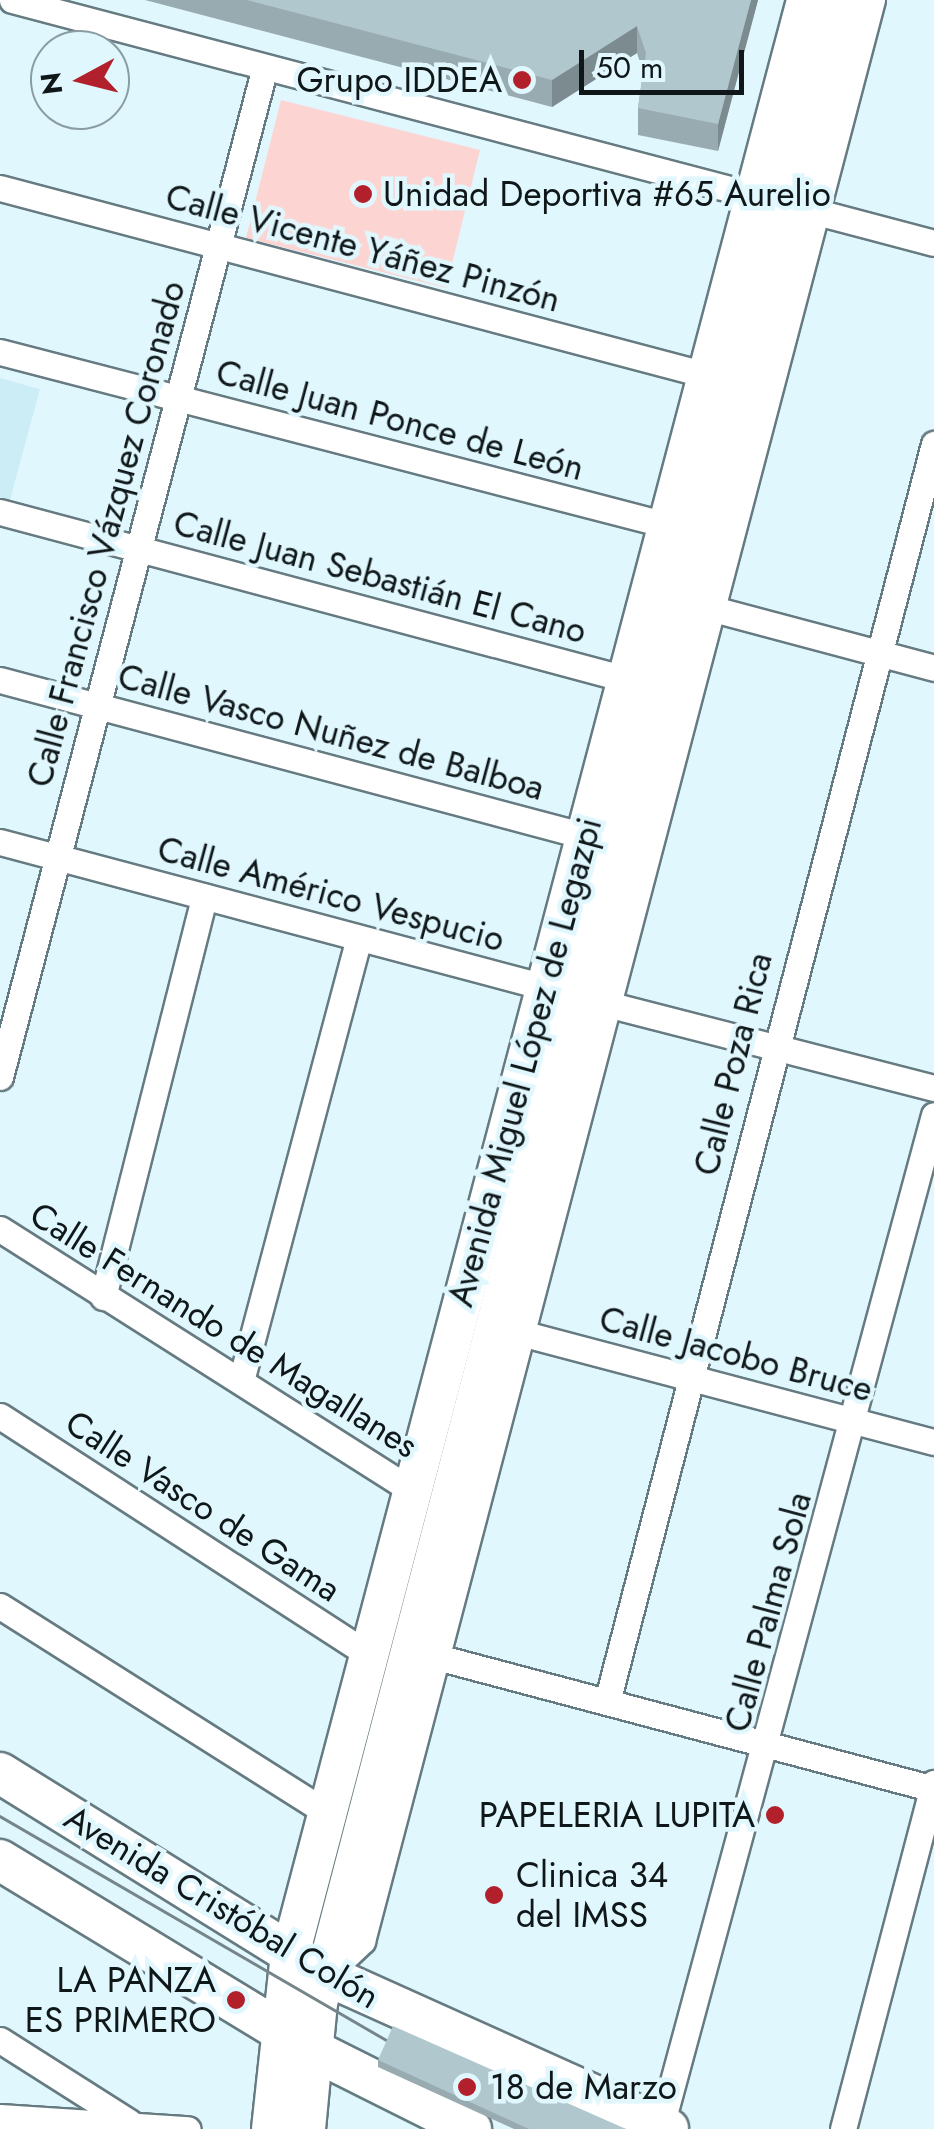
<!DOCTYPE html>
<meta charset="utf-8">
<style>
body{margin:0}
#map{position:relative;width:934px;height:2129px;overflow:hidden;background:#e0f7fe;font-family:Jost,sans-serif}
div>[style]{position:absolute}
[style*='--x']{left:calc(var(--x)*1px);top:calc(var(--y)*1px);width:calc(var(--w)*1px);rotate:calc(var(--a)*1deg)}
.built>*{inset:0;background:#cdedf6}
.green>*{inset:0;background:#fcd5d2}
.roads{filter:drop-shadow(2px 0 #667b81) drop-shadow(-2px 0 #667b81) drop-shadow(0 2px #667b81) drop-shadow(0 -2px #667b81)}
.street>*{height:25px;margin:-12.5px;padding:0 12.5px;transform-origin:12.5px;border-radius:12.5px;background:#fff}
.secondary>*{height:38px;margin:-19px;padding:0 19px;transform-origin:19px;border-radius:19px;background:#fff}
.primary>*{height:40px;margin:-20px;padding:0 20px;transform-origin:20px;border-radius:20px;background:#fff}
.tram>*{height:2.5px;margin:-1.25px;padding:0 1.25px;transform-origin:1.25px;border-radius:1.25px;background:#768589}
.wall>*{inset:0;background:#98abb1}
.shaded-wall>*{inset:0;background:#7c8b90}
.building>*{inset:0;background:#b1c7ce}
.dots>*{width:28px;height:28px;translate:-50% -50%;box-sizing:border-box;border:5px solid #e0f7fe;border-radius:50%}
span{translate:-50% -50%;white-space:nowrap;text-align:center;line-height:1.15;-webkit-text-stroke:9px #e0f7fe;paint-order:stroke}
.poi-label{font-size:35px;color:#0f1719}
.right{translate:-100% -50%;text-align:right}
.left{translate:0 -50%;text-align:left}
.street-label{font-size:35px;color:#0f1719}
.north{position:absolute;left:30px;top:30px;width:100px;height:100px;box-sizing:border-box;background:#e0f7fe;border:2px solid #8c9da2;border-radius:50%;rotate:263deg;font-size:28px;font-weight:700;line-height:40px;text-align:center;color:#0f1719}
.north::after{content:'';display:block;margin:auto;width:35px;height:45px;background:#b2202b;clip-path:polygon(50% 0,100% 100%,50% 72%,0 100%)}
.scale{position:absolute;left:579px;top:50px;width:165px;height:45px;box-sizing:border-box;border:5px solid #0f1719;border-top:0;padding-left:12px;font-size:30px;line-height:35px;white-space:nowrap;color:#0f1719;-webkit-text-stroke:8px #e0f7fe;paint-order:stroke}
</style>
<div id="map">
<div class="built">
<i style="clip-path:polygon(0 378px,40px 389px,10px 500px,0 497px)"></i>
</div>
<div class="green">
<i style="clip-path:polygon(281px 100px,480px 150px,446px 288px,246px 238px)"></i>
</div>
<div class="roads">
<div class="street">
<i style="--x:12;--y:0;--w:953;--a:14.76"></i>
<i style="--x:0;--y:188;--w:731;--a:14.82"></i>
<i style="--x:0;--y:352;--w:689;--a:14.54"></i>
<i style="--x:0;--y:512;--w:648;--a:14.94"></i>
<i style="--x:713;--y:609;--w:229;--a:14.9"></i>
<i style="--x:0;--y:680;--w:605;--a:14.93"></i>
<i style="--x:0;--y:842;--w:575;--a:14.91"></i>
<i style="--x:595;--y:1001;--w:350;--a:14.4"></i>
<i style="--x:0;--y:1077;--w:1044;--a:-75.3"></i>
<i style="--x:0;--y:1229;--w:487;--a:32.4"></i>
<i style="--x:103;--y:1297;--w:413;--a:-75.8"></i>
<i style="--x:521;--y:1333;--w:427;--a:14.8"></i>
<i style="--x:241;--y:1381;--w:458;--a:-75.1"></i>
<i style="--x:0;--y:1416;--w:438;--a:32.9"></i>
<i style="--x:0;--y:1606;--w:386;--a:32.3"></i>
<i style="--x:437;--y:1657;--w:514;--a:14.87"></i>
<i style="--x:607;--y:1702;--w:1300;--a:-75.43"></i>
<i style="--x:326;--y:1975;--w:50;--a:-43.4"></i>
<i style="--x:362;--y:1941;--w:2007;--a:-75.28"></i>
<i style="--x:0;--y:2040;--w:153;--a:32.4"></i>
<i style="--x:0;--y:2117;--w:188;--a:3.7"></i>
<i style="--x:661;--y:2126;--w:1047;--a:-74.89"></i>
<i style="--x:843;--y:2129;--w:358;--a:-75.3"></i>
</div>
<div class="secondary">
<i style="--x:271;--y:2129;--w:175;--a:-83.8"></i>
<i style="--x:290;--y:1955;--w:2022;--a:-75.21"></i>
<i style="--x:306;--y:2129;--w:127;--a:-84.6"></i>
<i style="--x:318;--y:2003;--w:2070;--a:-75.34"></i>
</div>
<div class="primary">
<i style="--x:0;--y:1773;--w:384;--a:31.8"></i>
<i style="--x:326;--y:1975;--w:375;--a:24.2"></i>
<i style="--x:0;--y:1860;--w:364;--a:31.3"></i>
<i style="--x:311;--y:2049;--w:179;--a:26.6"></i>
</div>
</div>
<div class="tram">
<i style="--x:0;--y:1816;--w:476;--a:30.1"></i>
</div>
<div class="wall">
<i style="clip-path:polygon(145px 0,758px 0,718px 151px,638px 135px,638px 108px,643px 72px,637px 53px,552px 107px)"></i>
<i style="clip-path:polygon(378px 2060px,626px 2129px,514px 2129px,378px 2067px)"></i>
</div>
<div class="shaded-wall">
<i style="clip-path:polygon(751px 0,758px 0,718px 151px,718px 124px)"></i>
<i style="clip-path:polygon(637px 26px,637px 53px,552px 107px,552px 80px)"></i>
</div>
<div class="building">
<i style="clip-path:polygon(247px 0,751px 0,718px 124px,638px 108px,646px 53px,637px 26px,552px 80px)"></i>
<i style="clip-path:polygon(393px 2026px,626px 2129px,529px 2129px,378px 2060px)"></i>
</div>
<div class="dots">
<i style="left:522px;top:80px;background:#b2202b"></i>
<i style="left:363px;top:194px;background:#b2202b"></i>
<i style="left:775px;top:1815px;background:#b2202b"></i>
<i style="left:494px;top:1895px;background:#b2202b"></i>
<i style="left:236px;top:2000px;background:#b2202b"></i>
<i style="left:467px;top:2087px;background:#b2202b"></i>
</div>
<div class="poi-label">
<span class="right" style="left:502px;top:80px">Grupo IDDEA</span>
<span class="left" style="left:383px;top:194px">Unidad Deportiva #65 Aurelio</span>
<span class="right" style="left:755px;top:1815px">PAPELERIA LUPITA</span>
<span class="left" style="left:516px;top:1895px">Clinica 34<br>del IMSS</span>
<span class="right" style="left:216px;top:2000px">LA PANZA<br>ES PRIMERO</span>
<span class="left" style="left:490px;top:2087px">18 de Marzo</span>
</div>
<div class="street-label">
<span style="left:363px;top:248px;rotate:15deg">Calle Vicente Yáñez Pinzón</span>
<span style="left:400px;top:420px;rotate:15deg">Calle Juan Ponce de León</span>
<span style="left:106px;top:534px;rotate:-75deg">Calle Francisco Vázquez Coronado</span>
<span style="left:380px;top:577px;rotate:15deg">Calle Juan Sebastián El Cano</span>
<span style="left:331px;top:732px;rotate:15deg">Calle Vasco Nuñez de Balboa</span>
<span style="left:331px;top:894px;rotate:15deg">Calle Américo Vespucio</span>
<span style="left:525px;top:1062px;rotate:-75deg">Avenida Miguel López de Legazpi</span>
<span style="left:733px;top:1064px;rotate:-76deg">Calle Poza Rica</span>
<span style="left:224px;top:1330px;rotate:32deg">Calle Fernando de Magallanes</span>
<span style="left:736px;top:1354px;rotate:15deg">Calle Jacobo Bruce</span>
<span style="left:203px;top:1506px;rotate:33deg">Calle Vasco de Gama</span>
<span style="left:768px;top:1612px;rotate:-75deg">Calle Palma Sola</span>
<span style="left:222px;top:1907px;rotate:31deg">Avenida Cristóbal Colón</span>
</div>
<div class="north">N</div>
<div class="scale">50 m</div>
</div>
